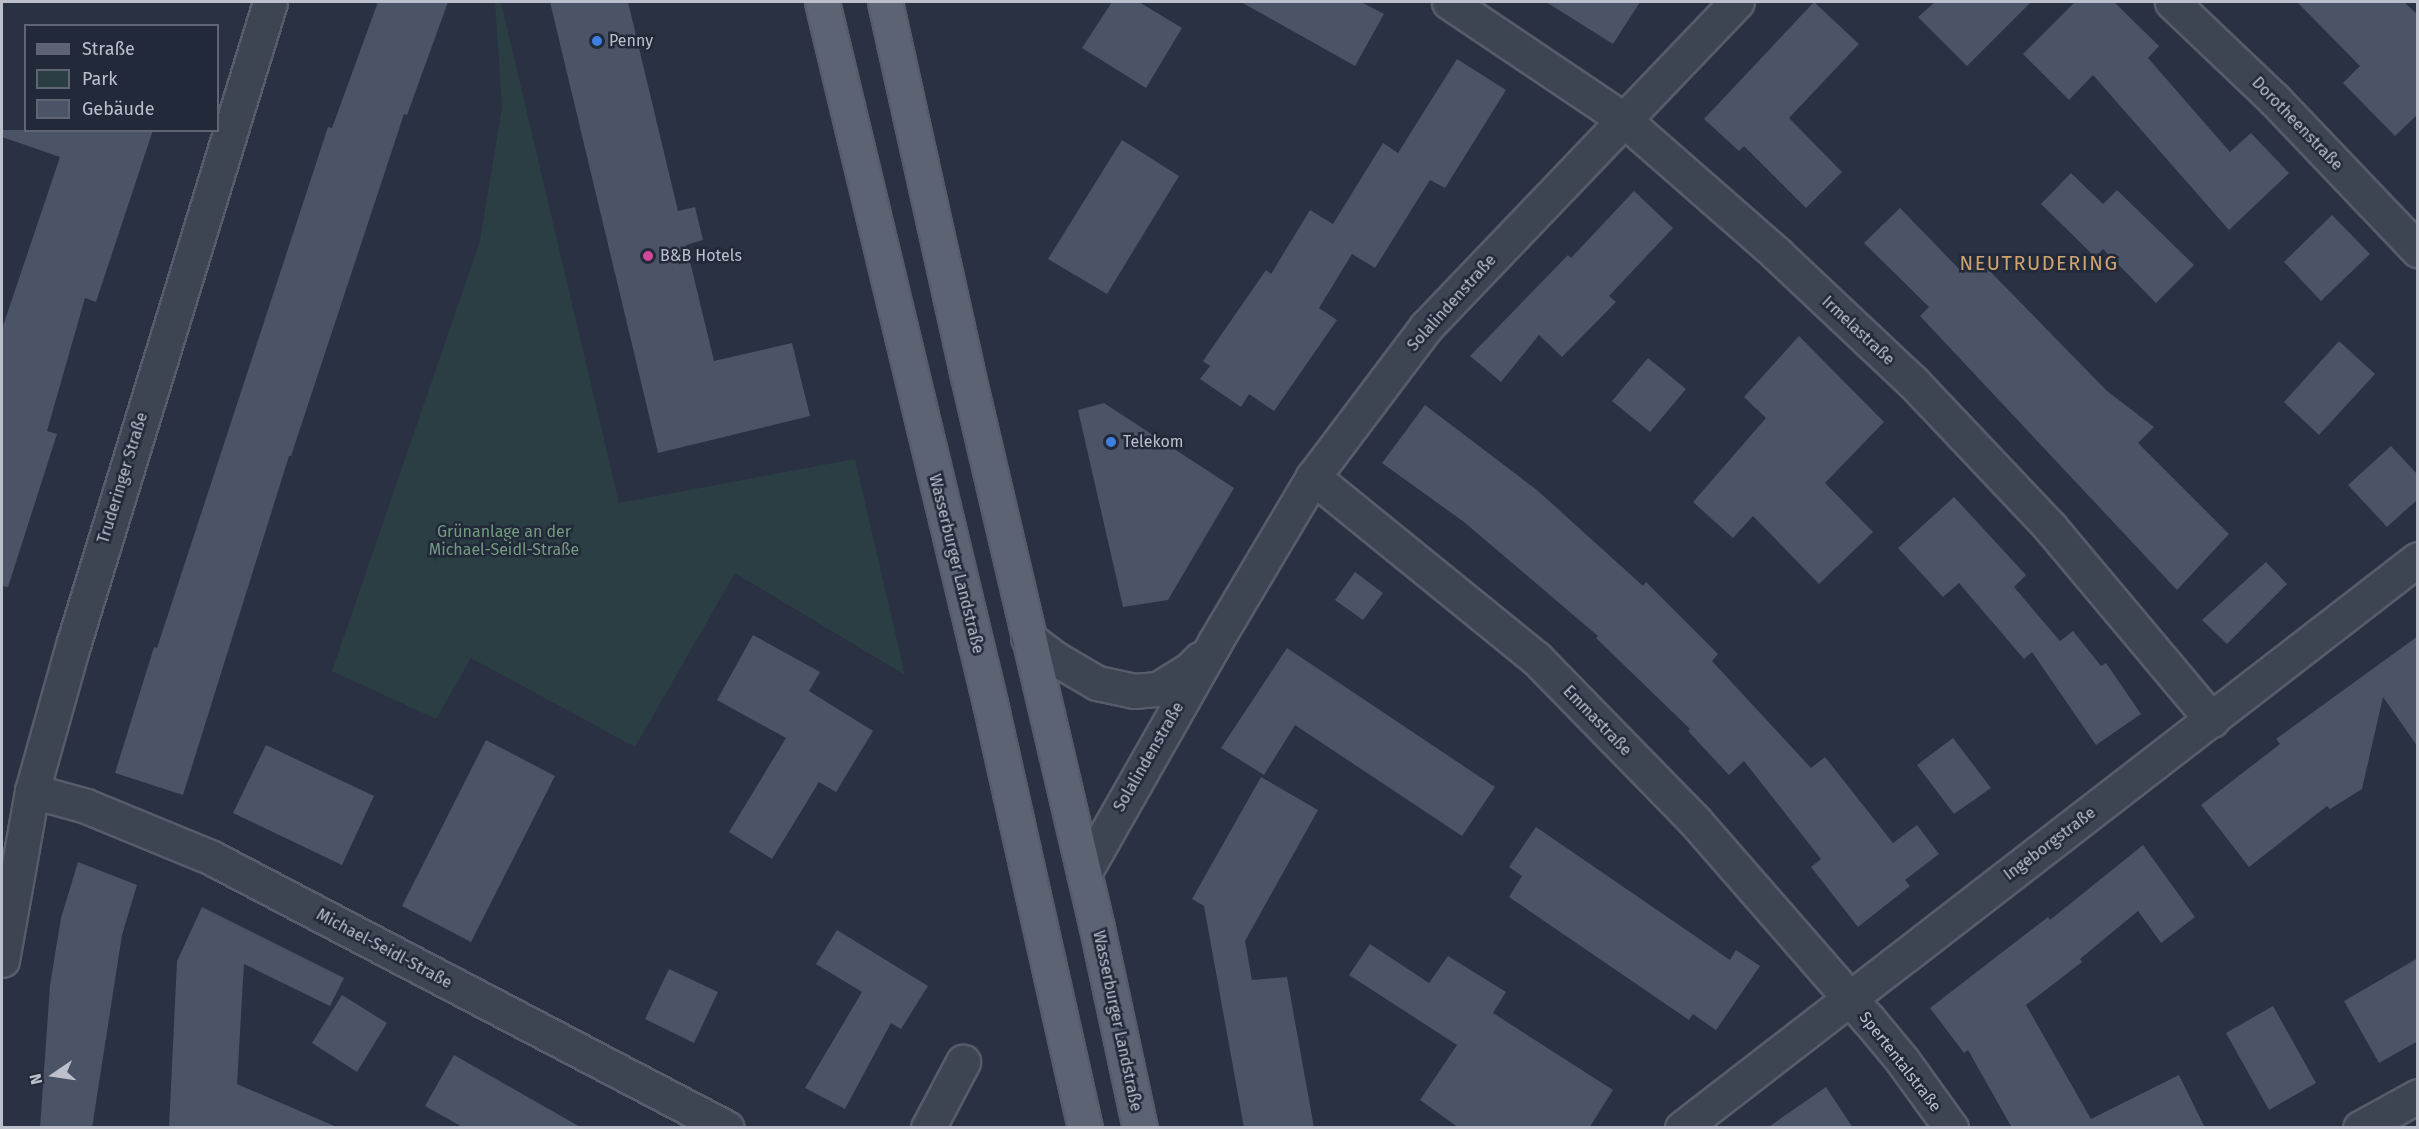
<!DOCTYPE html>
<meta charset="utf-8">
<style>
body{margin:0}
#map{position:relative;width:2419px;height:1129px;overflow:hidden;background:#293142;font-family:"Fira Sans",sans-serif}
div>[style]{position:absolute}
[style*='--x']{left:calc(var(--x)*1px);top:calc(var(--y)*1px);width:calc(var(--w)*1px);rotate:calc(var(--a)*1deg)}
.green>*{inset:0;background:#2b3e43}
.building>*{inset:0;background:#4b5366}
.roads{filter:drop-shadow(2px 0 #565c69) drop-shadow(-2px 0 #565c69) drop-shadow(0 2px #565c69) drop-shadow(0 -2px #565c69)}
.minor>*{height:33px;margin:-16.5px;padding:0 16.5px;transform-origin:16.5px;border-radius:16.5px;background:#3d4452}
.major>*{height:33px;margin:-16.5px;padding:0 16.5px;transform-origin:16.5px;border-radius:16.5px;background:#5c6372}
.dots>*{width:16px;height:16px;translate:-50% -50%;box-sizing:border-box;border:3px solid #222938;border-radius:50%}
span{translate:-50% -50%;white-space:nowrap;text-align:center;line-height:1.15;-webkit-text-stroke:5px #222938;paint-order:stroke}
.poi-label{font-size:16px;color:#bbc0cc}
.left{translate:0 -50%;text-align:left}
.street-label{font-size:16px;color:#bbc0cc}
.park-label{font-size:16px;color:#749b81}
.quarter-label{font-size:20px;color:#d0a471;letter-spacing:1.5px}
.frame{position:absolute;inset:0;border:3px solid #bbc0cc;pointer-events:none}
.legend{position:absolute;left:24px;top:24px;width:195px;height:108px;box-sizing:border-box;background:#222938;border:2px solid #5f6573;margin:0;padding:8px 10px;list-style:none;font-size:18px;color:#bbc0cc}
.legend li{display:flex;align-items:center;gap:12px;height:30px}
.legend b{width:30px;border:2px solid #5f6573}
.north{position:absolute;left:24px;top:1045px;width:60px;height:60px;-webkit-text-stroke:4px #222938;paint-order:stroke;rotate:257deg;font-size:16px;font-weight:700;line-height:24px;text-align:center;color:#bbc0cc}
.north::after{content:'';display:block;margin:auto;width:21px;height:27px;background:#bbc0cc;clip-path:polygon(50% 0,100% 100%,50% 72%,0 100%)}
</style>
<div id="map">
<div class="green">
<i style="clip-path:polygon(495px 2px,501px 2px,619px 503px,855px 459px,905px 675px,735px 573px,635px 747px,471px 658px,436px 719px,332px 671px,480px 241px,502px 107px)"></i>
</div>
<div class="building">
<i style="clip-path:polygon(378px 2px,448px 2px,407px 115px,404px 114px,291px 456px,289px 456px,183px 795px,115px 773px,154px 647px,157px 648px,328px 127px,332px 128px)"></i>
<i style="clip-path:polygon(550px 2px,628px 2px,678px 211px,695px 207px,703px 240px,686px 245px,714px 361px,792px 343px,810px 416px,658px 453px)"></i>
<i style="clip-path:polygon(1112px 2px,1139px 2px,1182px 28px,1146px 88px,1082px 48px)"></i>
<i style="clip-path:polygon(1241px 2px,1361px 2px,1384px 14px,1355px 66px)"></i>
<i style="clip-path:polygon(1546px 2px,1640px 2px,1613px 44px)"></i>
<i style="clip-path:polygon(1814px 2px,1859px 44px,1789px 118px,1842px 172px,1806px 208px,1744px 146px,1739px 151px,1704px 119px)"></i>
<i style="clip-path:polygon(1935px 2px,2031px 2px,1967px 66px,1918px 17px)"></i>
<i style="clip-path:polygon(2075px 2px,2114px 2px,2159px 46px,2148px 58px,2230px 152px,2251px 133px,2289px 173px,2229px 230px,2093px 75px,2069px 100px,2023px 54px)"></i>
<i style="clip-path:polygon(2297px 2px,2404px 2px,2418px 15px,2418px 114px,2395px 136px,2343px 83px,2360px 66px)"></i>
<i style="clip-path:polygon(1457px 59px,1506px 90px,1445px 188px,1430px 180px,1375px 268px,1352px 254px,1319px 308px,1337px 320px,1274px 411px,1249px 394px,1241px 407px,1200px 379px,1210px 366px,1203px 361px,1266px 270px,1271px 274px,1310px 210px,1333px 224px,1383px 143px,1398px 153px)"></i>
<i style="clip-path:polygon(2px 130px,153px 130px,96px 302px,85px 298px,47px 431px,57px 434px,8px 587px,2px 586px,2px 329px,60px 157px,2px 137px)"></i>
<i style="clip-path:polygon(1122px 140px,1179px 176px,1107px 294px,1048px 259px)"></i>
<i style="clip-path:polygon(2071px 173px,2103px 204px,2117px 190px,2194px 265px,2156px 303px,2103px 249px,2095px 257px,2041px 204px)"></i>
<i style="clip-path:polygon(1634px 191px,1673px 228px,1609px 296px,1616px 302px,1562px 357px,1539px 335px,1501px 382px,1470px 356px,1568px 255px,1571px 258px)"></i>
<i style="clip-path:polygon(1900px 208px,1963px 273px,1978px 259px,2107px 391px,2154px 427px,2138px 443px,2229px 534px,2177px 590px,1920px 316px,1929px 307px,1864px 243px)"></i>
<i style="clip-path:polygon(2332px 215px,2370px 254px,2321px 301px,2284px 262px)"></i>
<i style="clip-path:polygon(1799px 336px,1884px 422px,1825px 483px,1873px 532px,1819px 584px,1753px 516px,1733px 538px,1693px 502px,1766px 418px,1744px 397px)"></i>
<i style="clip-path:polygon(2339px 341px,2375px 374px,2319px 435px,2284px 402px)"></i>
<i style="clip-path:polygon(1648px 358px,1686px 389px,1650px 432px,1612px 401px)"></i>
<i style="clip-path:polygon(1104px 403px,1234px 488px,1168px 600px,1123px 607px,1078px 410px)"></i>
<i style="clip-path:polygon(1425px 405px,1537px 490px,1643px 586px,1646px 582px,1718px 654px,1712px 661px,1811px 768px,1825px 757px,1893px 843px,1917px 825px,1939px 854px,1905px 880px,1910px 886px,1858px 927px,1811px 867px,1821px 859px,1744px 761px,1729px 775px,1688px 731px,1690px 729px,1596px 638px,1598px 636px,1464px 522px,1382px 463px)"></i>
<i style="clip-path:polygon(2391px 446px,2418px 475px,2418px 499px,2387px 527px,2348px 485px)"></i>
<i style="clip-path:polygon(1954px 497px,2026px 575px,2014px 587px,2060px 641px,2073px 631px,2101px 666px,2106px 663px,2141px 714px,2096px 745px,2032px 652px,2024px 659px,1959px 583px,1943px 597px,1898px 548px)"></i>
<i style="clip-path:polygon(2266px 562px,2287px 584px,2227px 644px,2202px 620px)"></i>
<i style="clip-path:polygon(1355px 572px,1383px 593px,1363px 620px,1335px 600px)"></i>
<i style="clip-path:polygon(753px 635px,820px 672px,809px 691px,873px 731px,836px 792px,819px 782px,772px 859px,729px 832px,786px 738px,717px 700px)"></i>
<i style="clip-path:polygon(2418px 636px,2418px 747px,2383px 697px,2362px 789px,2330px 809px,2327px 806px,2249px 867px,2201px 805px,2280px 744px,2276px 739px)"></i>
<i style="clip-path:polygon(1287px 648px,1495px 787px,1462px 836px,1295px 725px,1264px 775px,1221px 748px)"></i>
<i style="clip-path:polygon(1953px 738px,1991px 788px,1954px 814px,1917px 765px)"></i>
<i style="clip-path:polygon(486px 740px,555px 776px,471px 942px,402px 906px)"></i>
<i style="clip-path:polygon(266px 745px,374px 796px,342px 865px,233px 813px)"></i>
<i style="clip-path:polygon(1261px 777px,1318px 810px,1245px 941px,1252px 980px,1287px 977px,1314px 1128px,1244px 1128px,1204px 906px,1192px 899px)"></i>
<i style="clip-path:polygon(1536px 827px,1730px 960px,1736px 950px,1760px 966px,1716px 1030px,1693px 1014px,1689px 1020px,1509px 897px,1522px 876px,1509px 867px)"></i>
<i style="clip-path:polygon(2143px 845px,2195px 917px,2161px 943px,2138px 911px,2080px 959px,2082px 962px,2026px 1005px,2091px 1119px,2179px 1075px,2205px 1128px,2012px 1128px,1968px 1050px,1964px 1053px,1930px 1008px,2048px 917px,2050px 920px)"></i>
<i style="clip-path:polygon(78px 862px,137px 885px,122px 935px,92px 1128px,40px 1128px,50px 985px,61px 918px)"></i>
<i style="clip-path:polygon(202px 907px,344px 978px,330px 1006px,244px 964px,237px 1084px,339px 1128px,169px 1128px,177px 961px)"></i>
<i style="clip-path:polygon(837px 930px,928px 986px,901px 1029px,891px 1023px,845px 1109px,805px 1088px,862px 992px,816px 964px)"></i>
<i style="clip-path:polygon(1370px 944px,1429px 983px,1448px 956px,1506px 992px,1493px 1013px,1613px 1090px,1589px 1128px,1459px 1128px,1420px 1100px,1457px 1045px,1349px 975px)"></i>
<i style="clip-path:polygon(2418px 958px,2418px 1041px,2379px 1063px,2344px 1001px)"></i>
<i style="clip-path:polygon(669px 969px,718px 992px,694px 1043px,645px 1019px)"></i>
<i style="clip-path:polygon(342px 995px,387px 1023px,357px 1072px,312px 1043px)"></i>
<i style="clip-path:polygon(2273px 1006px,2316px 1083px,2269px 1110px,2226px 1033px)"></i>
<i style="clip-path:polygon(454px 1055px,582px 1128px,464px 1128px,425px 1106px)"></i>
<i style="clip-path:polygon(1826px 1087px,1853px 1128px,1767px 1128px)"></i>
</div>
<div class="roads">
<div class="minor">
<i style="--x:1449;--y:2;--w:210;--a:33.9"></i>
<i style="--x:1623;--y:119;--w:205;--a:41.2"></i>
<i style="--x:1777;--y:254;--w:185;--a:43.3"></i>
<i style="--x:1912;--y:381;--w:201;--a:46.6"></i>
<i style="--x:2050;--y:527;--w:252;--a:50"></i>
<i style="--x:2172;--y:2;--w:141;--a:43.6"></i>
<i style="--x:2274;--y:99;--w:209;--a:46.4"></i>
<i style="--x:1313;--y:477;--w:287;--a:39.1"></i>
<i style="--x:1536;--y:658;--w:228;--a:45.7"></i>
<i style="--x:1695;--y:821;--w:263;--a:48.9"></i>
<i style="--x:1868;--y:1019;--w:53;--a:50.3"></i>
<i style="--x:1902;--y:1060;--w:84;--a:54.2"></i>
<i style="--x:1028;--y:638;--w:35;--a:37"></i>
<i style="--x:1056;--y:659;--w:48;--a:30.3"></i>
<i style="--x:1097;--y:683;--w:38;--a:12"></i>
<i style="--x:1134;--y:691;--w:24;--a:-5"></i>
<i style="--x:1158;--y:689;--w:36;--a:-32"></i>
<i style="--x:1189;--y:670;--w:16;--a:-45"></i>
<i style="--x:32;--y:791;--w:56;--a:15.5"></i>
<i style="--x:86;--y:806;--w:136;--a:22.4"></i>
<i style="--x:212;--y:858;--w:581;--a:27.67"></i>
<i style="--x:1084;--y:873;--w:266;--a:-60.4"></i>
<i style="--x:1215;--y:642;--w:192;--a:-59.3"></i>
<i style="--x:1313;--y:477;--w:188;--a:-53"></i>
<i style="--x:1426;--y:327;--w:450;--a:-46.3"></i>
<i style="--x:2;--y:960;--w:172;--a:-79.9"></i>
<i style="--x:32;--y:791;--w:155;--a:-74.3"></i>
<i style="--x:74;--y:642;--w:669;--a:-72.97"></i>
<i style="--x:928;--y:1128;--w:75;--a:-62.1"></i>
<i style="--x:1682;--y:1128;--w:930;--a:-37.71"></i>
<i style="--x:2360;--y:1128;--w:66;--a:-28.9"></i>
</div>
<div class="major">
<i style="--x:822;--y:2;--w:721;--a:76.52"></i>
<i style="--x:990;--y:703;--w:435;--a:77.4"></i>
<i style="--x:885;--y:2;--w:375;--a:77.5"></i>
<i style="--x:966;--y:368;--w:575;--a:76.83"></i>
<i style="--x:1097;--y:928;--w:205;--a:77.9"></i>
</div>
</div>
<div class="dots">
<i style="left:597px;top:41px;background:#3f7fe0"></i>
<i style="left:648px;top:256px;background:#d1479c"></i>
<i style="left:1111px;top:442px;background:#3f7fe0"></i>
</div>
<div class="poi-label">
<span class="left" style="left:609px;top:41px">Penny</span>
<span class="left" style="left:660px;top:256px">B&amp;B Hotels</span>
<span class="left" style="left:1123px;top:442px">Telekom</span>
</div>
<div class="street-label">
<span style="left:2297px;top:124px;rotate:46deg">Dorotheenstraße</span>
<span style="left:1452px;top:303px;rotate:-48deg">Solalindenstraße</span>
<span style="left:1858px;top:331px;rotate:43deg">Irmelastraße</span>
<span style="left:123px;top:478px;rotate:-73deg">Truderinger Straße</span>
<span style="left:956px;top:564px;rotate:76deg">Wasserburger Landstraße</span>
<span style="left:1597px;top:721px;rotate:46deg">Emmastraße</span>
<span style="left:1149px;top:757px;rotate:-60deg">Solalindenstraße</span>
<span style="left:2050px;top:844px;rotate:-37deg">Ingeborgstraße</span>
<span style="left:384px;top:949px;rotate:28deg">Michael-Seidl-Straße</span>
<span style="left:1117px;top:1021px;rotate:78deg">Wasserburger Landstraße</span>
<span style="left:1900px;top:1062px;rotate:52deg">Spertentalstraße</span>
</div>
<div class="park-label">
<span style="left:504px;top:541px">Grünanlage an der<br>Michael-Seidl-Straße</span>
</div>
<div class="quarter-label">
<span style="left:2039px;top:263px">NEUTRUDERING</span>
</div>
<div class="frame"></div>
<ul class="legend">
<li><b style="height:8px;background:#5c6372"></b>Straße</li>
<li><b style="height:16px;background:#2b3e43"></b>Park</li>
<li><b style="height:16px;background:#4b5366"></b>Gebäude</li>
</ul>
<div class="north">N</div>
</div>
